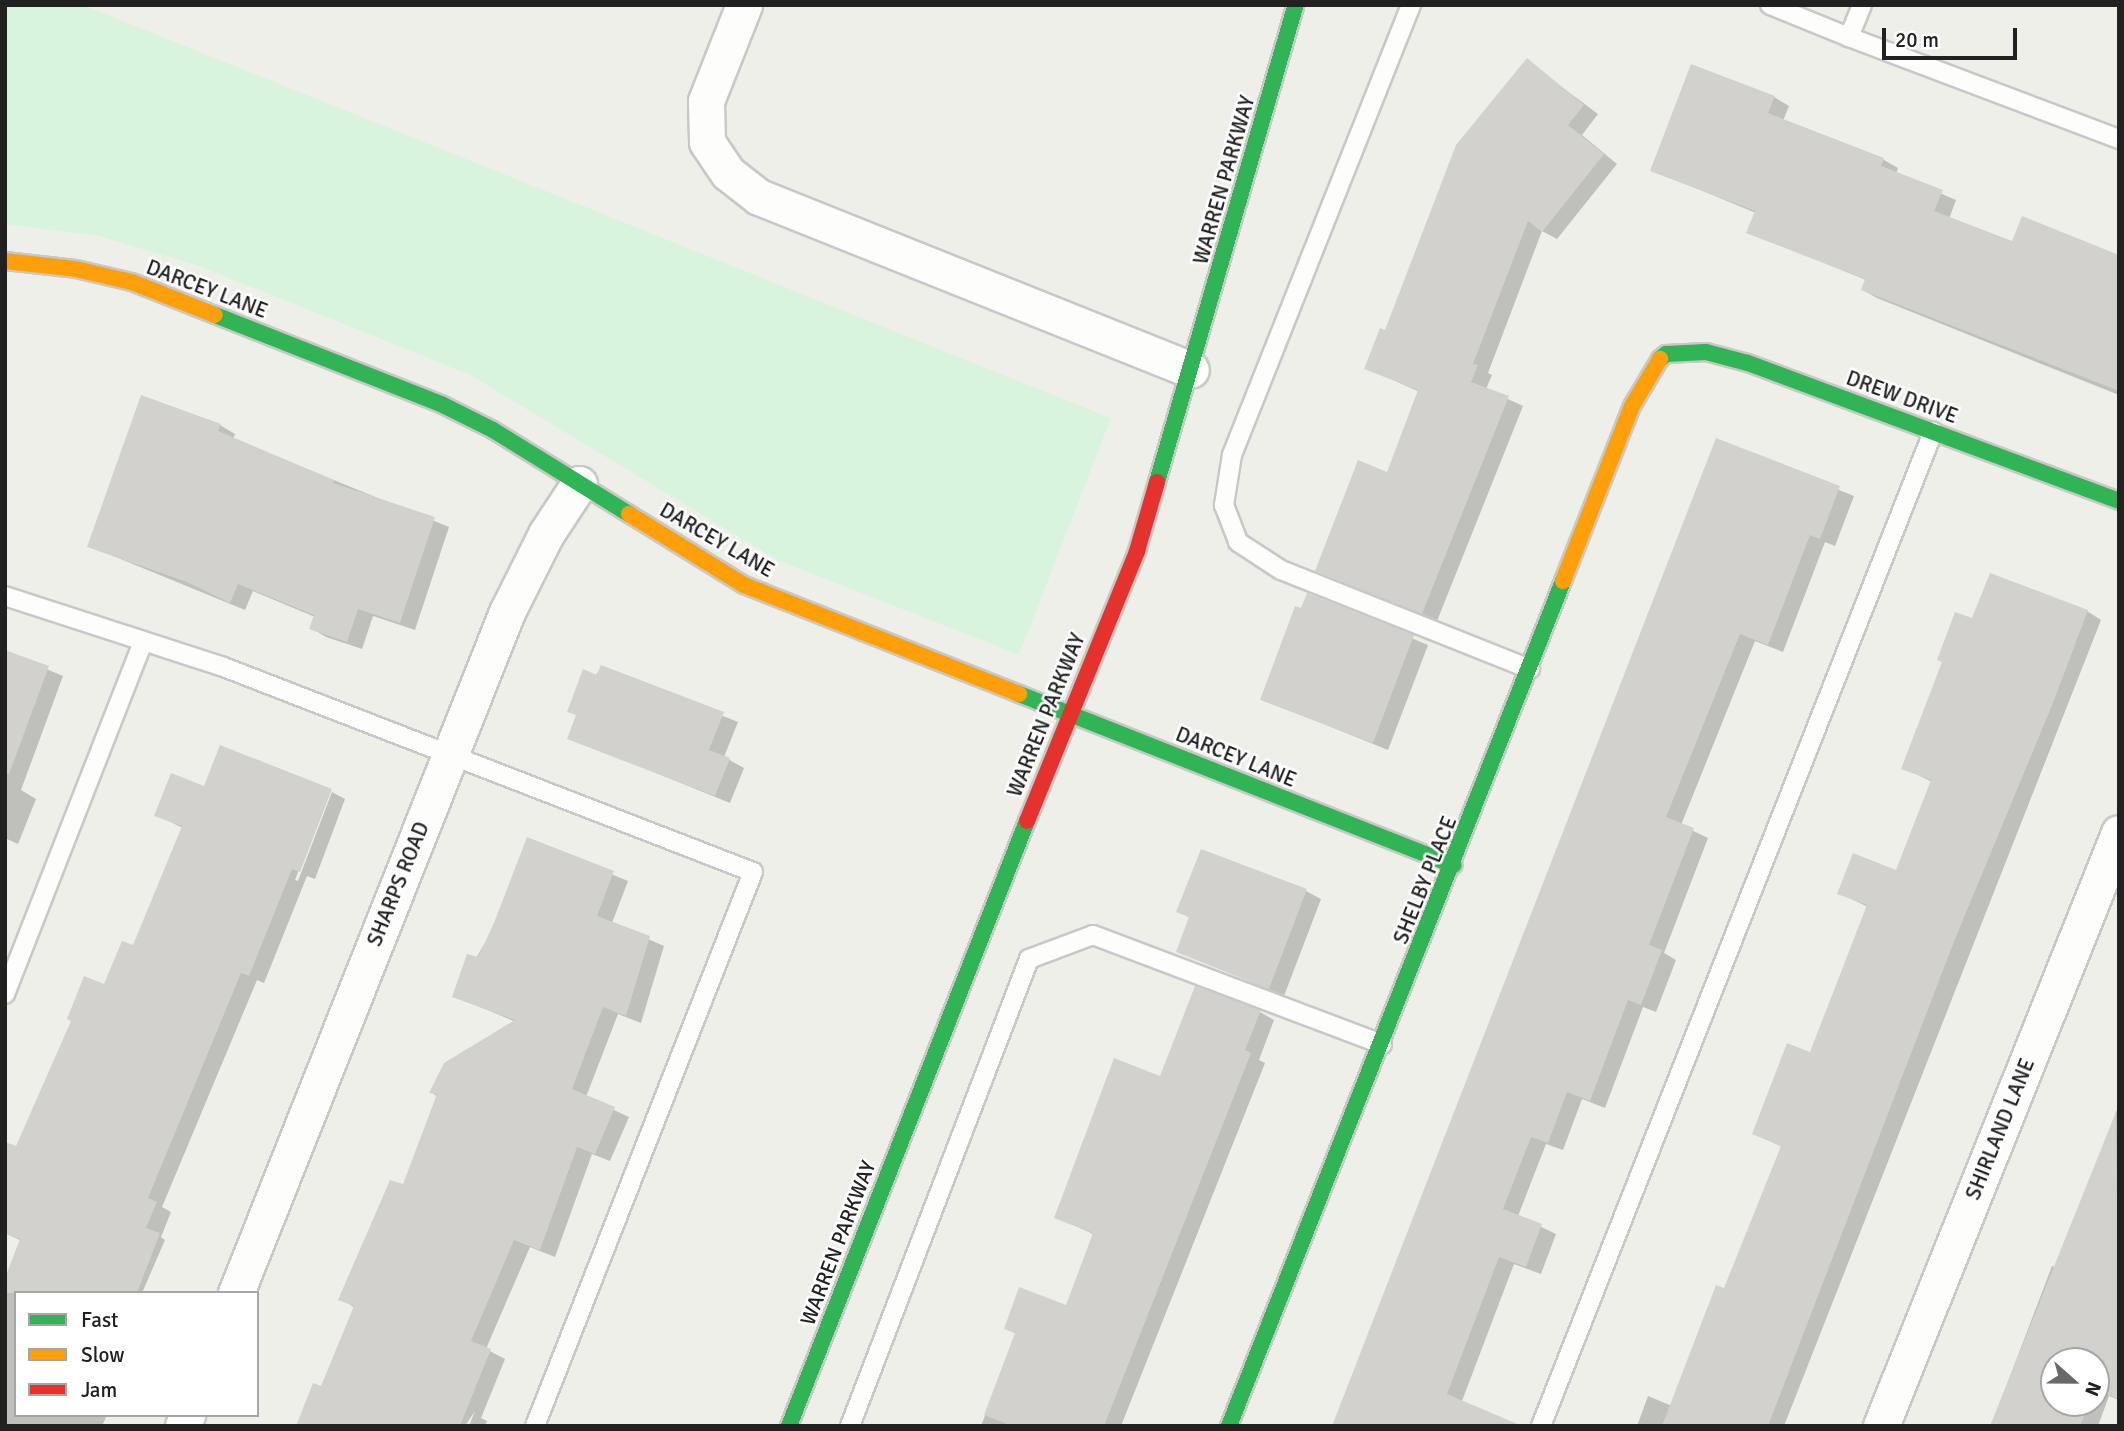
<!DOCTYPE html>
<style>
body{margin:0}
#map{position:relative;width:2124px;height:1431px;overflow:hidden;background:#efefea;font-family:Signika,sans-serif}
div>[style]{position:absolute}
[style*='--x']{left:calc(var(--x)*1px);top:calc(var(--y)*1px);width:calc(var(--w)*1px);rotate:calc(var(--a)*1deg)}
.park>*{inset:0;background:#d9f4de}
.shadow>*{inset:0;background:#0003}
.building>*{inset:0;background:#d2d1cd}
.roads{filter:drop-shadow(2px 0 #c8c8c6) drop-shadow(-2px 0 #c8c8c6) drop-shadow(0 2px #c8c8c6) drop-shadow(0 -2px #c8c8c6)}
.lane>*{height:18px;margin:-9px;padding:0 9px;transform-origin:9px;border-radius:9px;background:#fdfdfc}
.street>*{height:35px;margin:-17.5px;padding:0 17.5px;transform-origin:17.5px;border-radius:17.5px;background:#fdfdfc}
.fast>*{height:16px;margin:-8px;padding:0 8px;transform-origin:8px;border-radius:8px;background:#30b455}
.slow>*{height:16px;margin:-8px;padding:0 8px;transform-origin:8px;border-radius:8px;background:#ff9f0a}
.jam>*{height:16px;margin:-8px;padding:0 8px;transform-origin:8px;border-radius:8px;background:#e5322d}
span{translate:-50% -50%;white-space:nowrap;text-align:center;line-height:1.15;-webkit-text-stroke:5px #fff;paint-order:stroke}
.street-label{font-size:21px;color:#212121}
.frame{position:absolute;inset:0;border:7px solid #212121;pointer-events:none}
.legend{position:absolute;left:14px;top:1291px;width:245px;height:126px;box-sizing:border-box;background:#fff;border:2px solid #a6a6a6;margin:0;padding:9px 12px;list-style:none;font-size:21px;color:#212121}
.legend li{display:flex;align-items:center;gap:14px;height:35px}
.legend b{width:35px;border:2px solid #a6a6a6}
.north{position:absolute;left:2040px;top:1347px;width:70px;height:70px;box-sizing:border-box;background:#fff;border:2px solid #a6a6a6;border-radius:50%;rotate:111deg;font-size:19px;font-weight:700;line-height:28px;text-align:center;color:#212121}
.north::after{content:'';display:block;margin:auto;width:24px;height:32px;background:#696967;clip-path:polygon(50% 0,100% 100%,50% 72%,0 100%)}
.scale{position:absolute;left:1882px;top:28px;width:135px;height:32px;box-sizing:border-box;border:4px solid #212121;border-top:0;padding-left:9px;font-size:21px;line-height:24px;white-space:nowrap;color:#212121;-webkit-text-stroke:5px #fff;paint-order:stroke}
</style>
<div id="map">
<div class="park">
<i style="clip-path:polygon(5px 5px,83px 5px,1111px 418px,1019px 655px,777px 560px,470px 375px,199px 266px,99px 236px,5px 224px)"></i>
</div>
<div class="shadow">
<i style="clip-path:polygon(1527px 61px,1598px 114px,1582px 135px,1617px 164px,1557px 239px,1542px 231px,1488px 373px,1492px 375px,1486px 389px,1523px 406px,1437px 621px,1317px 571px,1388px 474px,1420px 392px,1366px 368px)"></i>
<i style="clip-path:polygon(1774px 97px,1789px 106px,1783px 121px,1884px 160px,1898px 168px,1896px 174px,1956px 200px,1949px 219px,2119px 298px,2119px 395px,1877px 298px,1863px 290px,1866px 280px,1749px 232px,1756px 213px,1652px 170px)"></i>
<i style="clip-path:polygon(220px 425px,235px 434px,233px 439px,449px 527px,415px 630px,373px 616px,362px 649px,326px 637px,311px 628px,315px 617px,253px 591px,245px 610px,89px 546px)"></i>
<i style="clip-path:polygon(1717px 441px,1854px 496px,1835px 546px,1825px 542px,1783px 652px,1755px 641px,1681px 825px,1708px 838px,1664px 953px,1676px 960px,1656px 1012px,1643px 1007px,1605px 1108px,1582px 1099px,1563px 1150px,1546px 1144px,1518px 1216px,1556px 1234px,1541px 1274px,1514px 1264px,1462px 1401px,1334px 1426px)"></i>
<i style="clip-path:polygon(1308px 595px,1428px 645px,1388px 750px,1262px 699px)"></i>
<i style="clip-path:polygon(2087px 611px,2101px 620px,1784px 1426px,1637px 1426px,1648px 1396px,1672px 1406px,1725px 1290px,1782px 1147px,1754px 1133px,1811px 1054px,1868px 907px,1839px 893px,1897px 872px,1932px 782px,1904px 768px,1944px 662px,1973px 621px)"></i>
<i style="clip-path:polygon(5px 652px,63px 676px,21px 790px,36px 799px,18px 844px,7px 839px,5px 844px)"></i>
<i style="clip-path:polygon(602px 667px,738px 722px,724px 757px,744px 768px,730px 803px,570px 738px,578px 716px,569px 711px)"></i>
<i style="clip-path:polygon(205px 788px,329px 790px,295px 880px,298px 881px,332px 792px,345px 799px,315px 879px,307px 876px,264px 983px,257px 980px,162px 1207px,171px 1212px,161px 1237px,165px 1240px,142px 1293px,16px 1293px,16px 1415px,107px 1415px,102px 1426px,5px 1426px,5px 1283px,22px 1241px,5px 1233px,17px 1148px,105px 987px,134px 948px,183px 828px,156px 815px)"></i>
<i style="clip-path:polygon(528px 840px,628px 881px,612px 923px,664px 946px,641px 1023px,618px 1014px,586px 1097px,629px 1117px,610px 1161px,592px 1154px,555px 1257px,530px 1247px,486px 1349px,505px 1359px,481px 1418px,487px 1421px,485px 1426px,469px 1426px,475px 1411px,465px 1426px,298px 1426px,322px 1388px,355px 1308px,341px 1299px,404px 1186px,438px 1097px,431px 1092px,516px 1022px,454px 996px,496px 924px)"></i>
<i style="clip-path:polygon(1306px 891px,1321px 899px,1284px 996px,1178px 951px,1190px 918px,1179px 911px)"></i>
<i style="clip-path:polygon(1260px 1012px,1274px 1020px,1259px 1060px,1265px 1063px,1121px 1426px,981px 1426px,1016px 1334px,1006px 1328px,1067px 1307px,1095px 1235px,1056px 1217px,1161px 1078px)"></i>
<i style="clip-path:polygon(evenodd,2119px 1104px,2119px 1400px,2109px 1396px,2098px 1426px,1991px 1426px,2052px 1266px,2058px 1268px,2119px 1104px,2054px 1361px,2096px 1361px,2096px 1403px,2054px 1403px,2054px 1361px)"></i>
</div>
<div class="building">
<i style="clip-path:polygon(1527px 58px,1584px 105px,1568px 125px,1604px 154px,1542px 232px,1528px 221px,1473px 364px,1478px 365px,1471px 382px,1509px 396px,1422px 614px,1315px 571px,1358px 460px,1387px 472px,1418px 390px,1364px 369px,1380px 328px,1385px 330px,1456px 145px)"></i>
<i style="clip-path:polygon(1691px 64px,1775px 96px,1768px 113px,1884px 158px,1881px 166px,1943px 190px,1934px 211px,2012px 241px,2022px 216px,2119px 255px,2119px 391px,1861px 290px,1865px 279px,1746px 233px,1755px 211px,1650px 171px)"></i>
<i style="clip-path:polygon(141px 395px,221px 424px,218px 431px,334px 480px,333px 483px,435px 517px,400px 623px,358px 609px,347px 642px,309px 629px,314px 615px,238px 584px,230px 603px,187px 582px,87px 547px)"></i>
<i style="clip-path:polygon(1716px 438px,1840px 486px,1820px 539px,1810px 535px,1768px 645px,1740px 634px,1666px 817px,1694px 828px,1649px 945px,1662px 950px,1641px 1005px,1628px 1000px,1590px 1101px,1567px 1092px,1548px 1143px,1531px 1137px,1503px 1209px,1542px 1224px,1526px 1267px,1499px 1257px,1447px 1394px,1522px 1426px,1332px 1426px)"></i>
<i style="clip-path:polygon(1990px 573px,2088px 610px,2053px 703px,1955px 939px,1768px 1426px,1662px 1426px,1716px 1285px,1724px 1288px,1781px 1146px,1752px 1134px,1787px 1043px,1810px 1052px,1867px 905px,1837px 894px,1853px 853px,1896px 870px,1931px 780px,1901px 769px,1942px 662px,1937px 660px,1955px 612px,1972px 618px)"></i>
<i style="clip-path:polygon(1307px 593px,1414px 635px,1373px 743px,1260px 700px,1295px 606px,1301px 608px)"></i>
<i style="clip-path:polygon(5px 650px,49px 666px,9px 774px,5px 774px)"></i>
<i style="clip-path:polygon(601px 665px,724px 712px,709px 750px,730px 758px,715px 796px,567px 739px,576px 715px,567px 712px,583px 669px,597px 675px)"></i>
<i style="clip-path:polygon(220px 745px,332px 789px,300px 872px,292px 869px,249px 976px,241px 973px,148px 1198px,157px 1202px,146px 1228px,160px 1233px,137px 1293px,5px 1293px,5px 1278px,20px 1239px,5px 1233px,5px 1142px,16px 1146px,71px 1021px,67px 1019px,84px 976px,104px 984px,122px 941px,133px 945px,182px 826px,154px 816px,171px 773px,204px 786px)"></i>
<i style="clip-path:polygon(527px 837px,614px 871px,597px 916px,650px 936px,626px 1016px,603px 1007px,572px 1089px,615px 1107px,595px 1154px,577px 1147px,540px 1250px,514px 1240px,471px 1341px,491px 1349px,460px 1426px,296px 1426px,313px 1383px,321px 1386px,354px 1306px,338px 1300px,390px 1180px,403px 1184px,437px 1094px,429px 1093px,444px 1063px,515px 1020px,452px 997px,467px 954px,478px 957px,494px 923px)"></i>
<i style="clip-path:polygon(1201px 849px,1307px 889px,1269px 989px,1176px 952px,1189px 917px,1176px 912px)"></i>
<i style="clip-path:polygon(1195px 986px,1261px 1010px,1245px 1050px,1251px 1053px,1104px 1426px,1012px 1426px,984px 1415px,1015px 1333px,1004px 1329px,1019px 1287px,1066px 1305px,1093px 1233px,1054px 1218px,1114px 1058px,1160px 1076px)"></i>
<i style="clip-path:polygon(2116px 1112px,2119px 1399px,2096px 1390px,2096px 1361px,2054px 1361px,2054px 1403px,2089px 1403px,2080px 1426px,1990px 1426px)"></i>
</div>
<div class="roads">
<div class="lane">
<i style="--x:1411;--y:5;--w:484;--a:111.7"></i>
<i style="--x:1232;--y:455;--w:51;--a:99.1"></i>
<i style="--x:1224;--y:505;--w:40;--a:69"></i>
<i style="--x:1238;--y:542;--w:51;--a:33.1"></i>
<i style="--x:1281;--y:570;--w:268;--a:21.7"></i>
<i style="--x:1770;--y:5;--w:85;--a:22.1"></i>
<i style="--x:1862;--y:5;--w:35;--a:112"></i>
<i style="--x:1849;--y:37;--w:289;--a:20.7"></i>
<i style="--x:5;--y:596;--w:227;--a:18"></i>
<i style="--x:221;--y:666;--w:570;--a:21.17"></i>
<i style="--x:753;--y:872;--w:595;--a:111.48"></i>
<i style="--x:5;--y:994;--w:379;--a:-68.6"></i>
<i style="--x:850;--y:1426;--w:500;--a:-69.03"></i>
<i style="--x:1029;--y:959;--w:68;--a:-20.6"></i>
<i style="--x:1093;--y:935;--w:309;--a:20.7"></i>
<i style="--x:1541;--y:1426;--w:1069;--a:-68.48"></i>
</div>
<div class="street">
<i style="--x:744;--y:5;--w:103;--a:111.6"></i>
<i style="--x:706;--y:101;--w:41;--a:88.6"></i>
<i style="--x:707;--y:142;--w:37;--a:56"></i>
<i style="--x:728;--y:173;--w:39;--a:38"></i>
<i style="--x:759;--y:197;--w:465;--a:21.8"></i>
<i style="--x:236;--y:1293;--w:733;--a:-68.3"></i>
<i style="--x:507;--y:612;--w:87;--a:-63.4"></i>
<i style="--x:546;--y:534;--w:60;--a:-56.6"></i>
<i style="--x:183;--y:1426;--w:12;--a:-70"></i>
<i style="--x:1881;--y:1426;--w:639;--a:-68.13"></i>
</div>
<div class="fast">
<i style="--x:215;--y:315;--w:243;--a:21.5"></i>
<i style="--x:441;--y:404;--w:58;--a:26.6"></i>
<i style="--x:493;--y:430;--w:160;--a:31.7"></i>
<i style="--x:1660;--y:359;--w:8;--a:-40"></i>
<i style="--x:1666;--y:354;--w:40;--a:-2.9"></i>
<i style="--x:1706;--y:352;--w:43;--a:14.7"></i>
<i style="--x:1748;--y:363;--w:396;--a:20.4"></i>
<i style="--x:1157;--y:482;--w:497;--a:-73.8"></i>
<i style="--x:1019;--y:694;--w:467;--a:21.5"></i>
<i style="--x:789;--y:1426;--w:650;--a:-68.53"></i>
<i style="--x:1229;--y:1426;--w:909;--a:-68.43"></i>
</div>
<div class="slow">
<i style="--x:5;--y:261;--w:71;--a:6.4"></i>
<i style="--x:76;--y:269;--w:57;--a:13.1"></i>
<i style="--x:132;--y:282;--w:89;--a:21.7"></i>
<i style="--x:629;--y:514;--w:135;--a:31.7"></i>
<i style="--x:744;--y:585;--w:296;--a:21.6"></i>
<i style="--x:1563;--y:581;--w:188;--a:-68.5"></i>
<i style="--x:1632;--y:406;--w:55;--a:-59.2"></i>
</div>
<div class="jam">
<i style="--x:1027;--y:821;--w:292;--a:-67.8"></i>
<i style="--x:1137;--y:551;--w:72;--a:-73.8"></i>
</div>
</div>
<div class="street-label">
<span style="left:1224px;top:180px;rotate:-74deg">WARREN PARKWAY</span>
<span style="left:207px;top:289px;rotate:21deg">DARCEY LANE</span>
<span style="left:1902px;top:397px;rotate:20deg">DREW DRIVE</span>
<span style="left:717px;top:540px;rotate:30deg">DARCEY LANE</span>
<span style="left:1046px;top:715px;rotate:-68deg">WARREN PARKWAY</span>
<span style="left:1236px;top:757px;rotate:22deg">DARCEY LANE</span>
<span style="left:1425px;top:880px;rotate:-68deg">SHELBY PLACE</span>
<span style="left:398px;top:884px;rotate:-68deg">SHARPS ROAD</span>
<span style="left:2000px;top:1129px;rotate:-68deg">SHIRLAND LANE</span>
<span style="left:838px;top:1243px;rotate:-69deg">WARREN PARKWAY</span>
</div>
<div class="frame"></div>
<ul class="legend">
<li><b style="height:9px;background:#30b455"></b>Fast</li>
<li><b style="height:9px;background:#ff9f0a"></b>Slow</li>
<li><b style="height:9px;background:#e5322d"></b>Jam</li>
</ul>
<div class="north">N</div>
<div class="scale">20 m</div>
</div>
